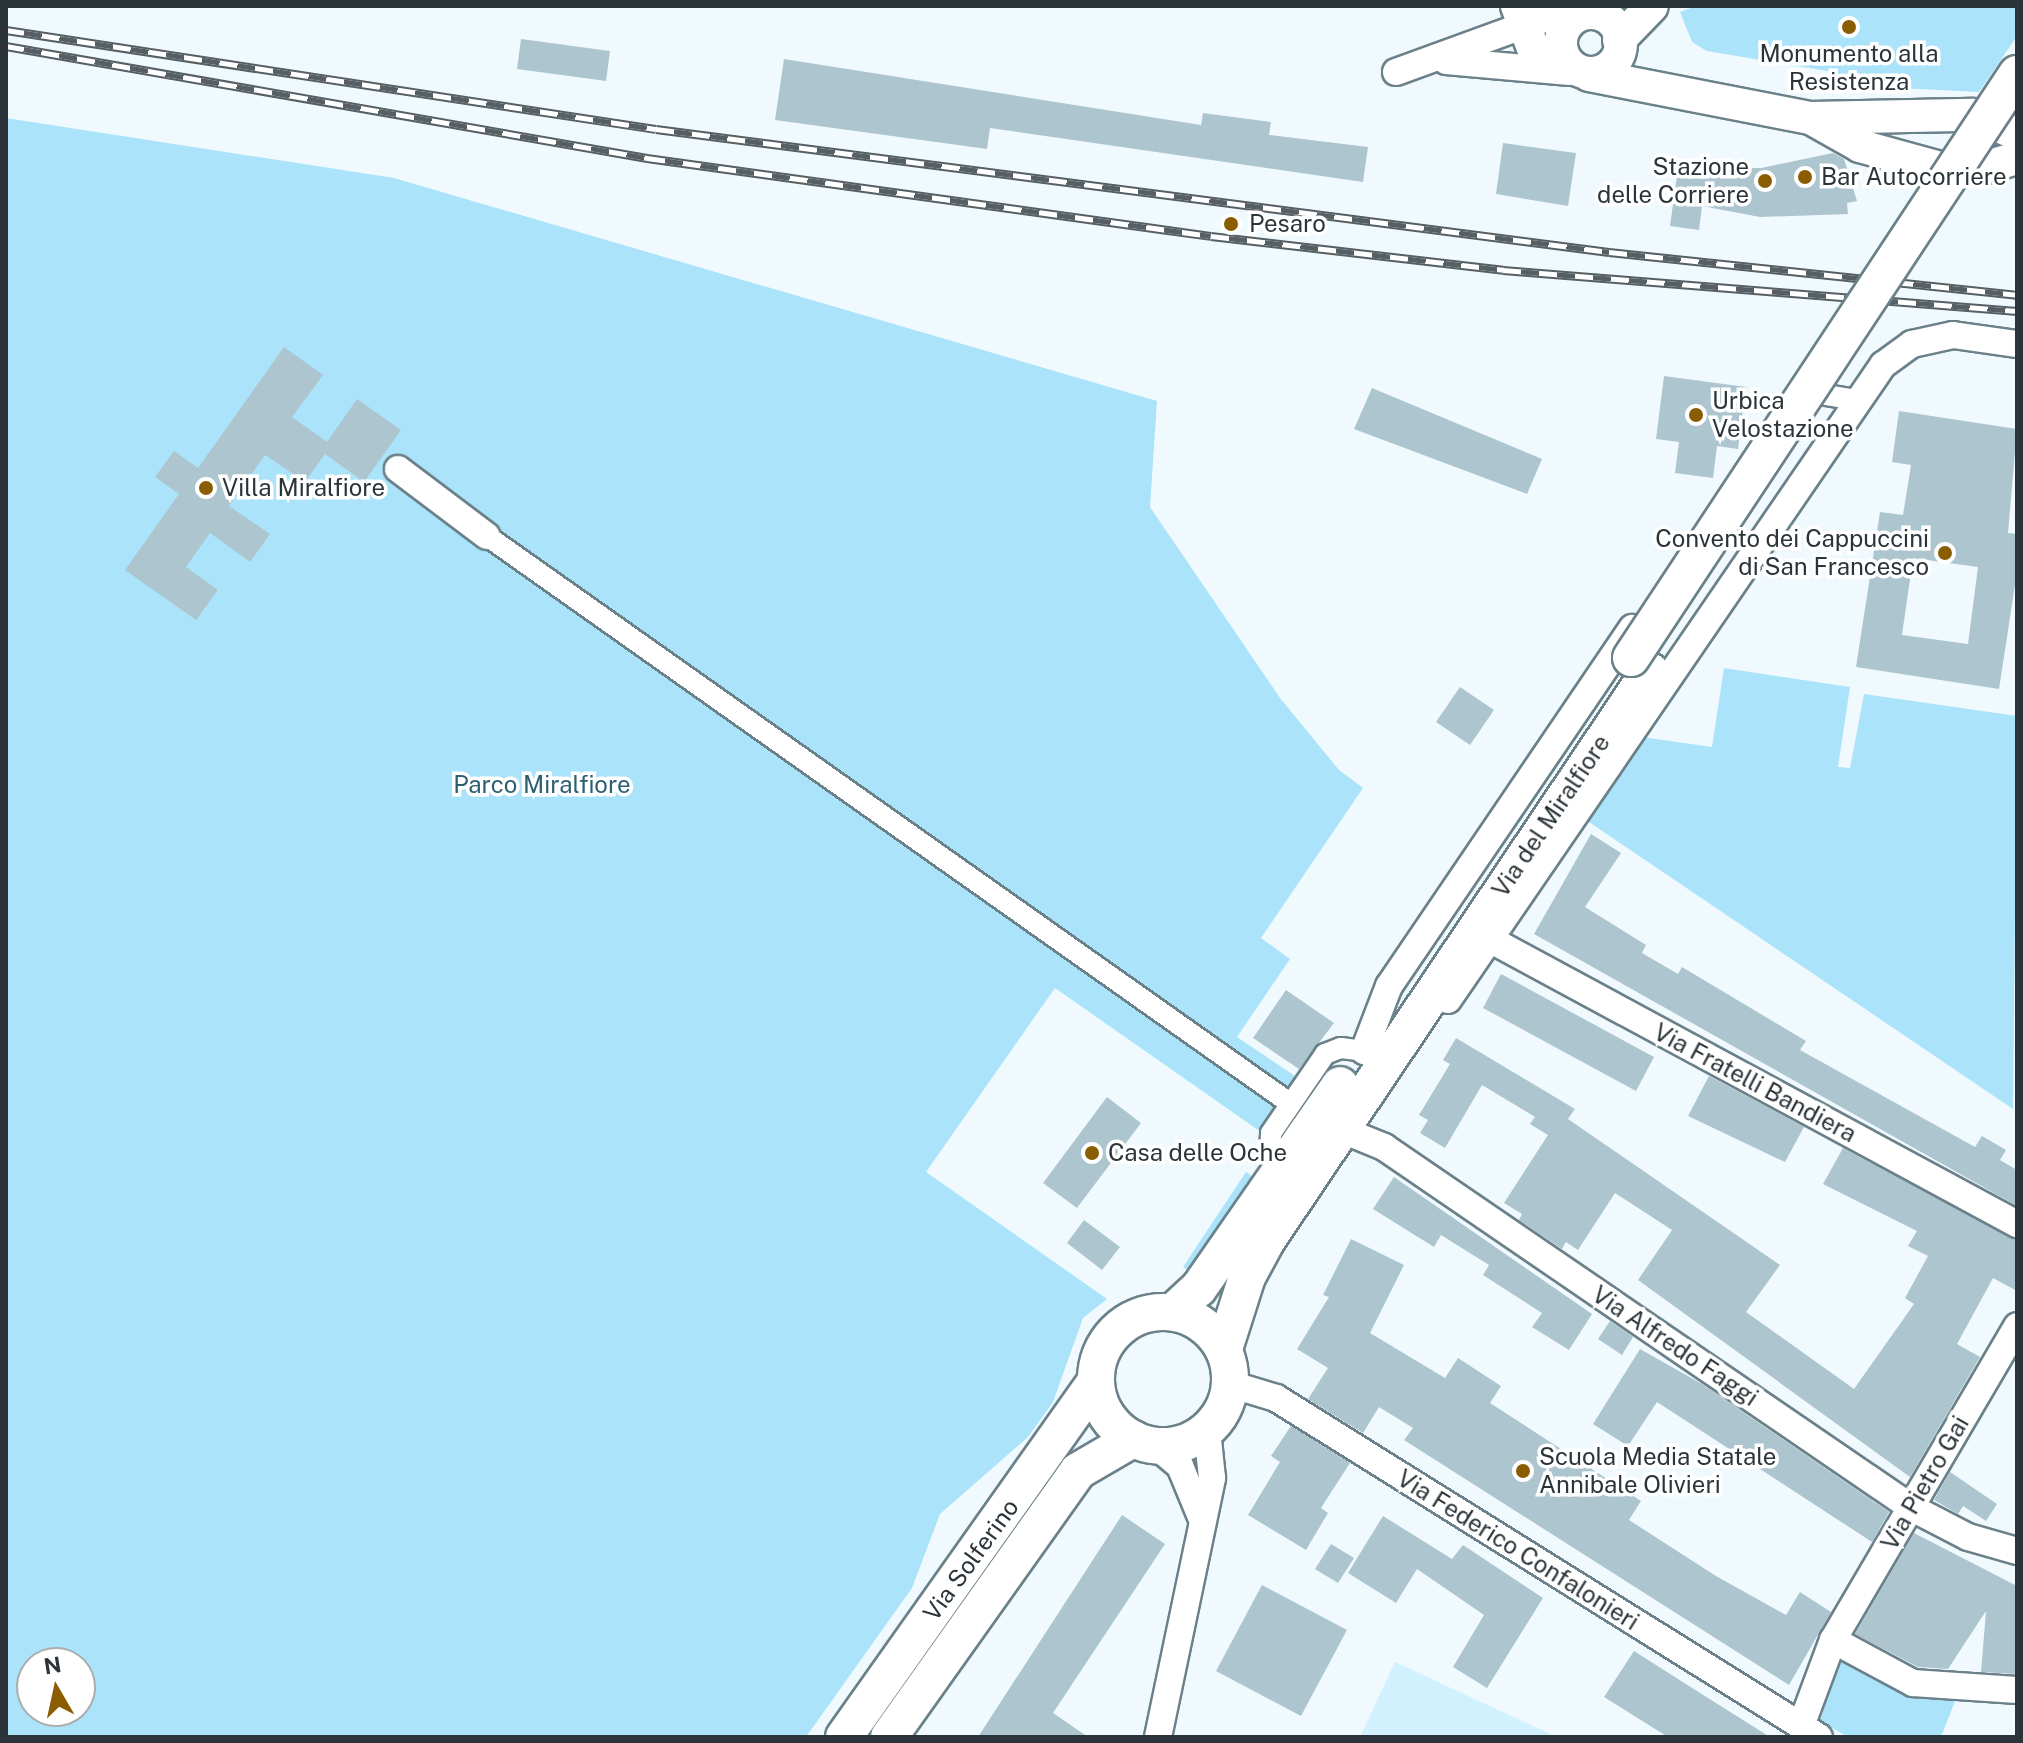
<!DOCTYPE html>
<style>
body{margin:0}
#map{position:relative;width:2023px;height:1743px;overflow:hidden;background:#f0fafe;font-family:"Public Sans",sans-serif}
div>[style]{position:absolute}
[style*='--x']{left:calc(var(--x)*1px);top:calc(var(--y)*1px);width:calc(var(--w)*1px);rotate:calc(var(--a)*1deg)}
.built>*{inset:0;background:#d1f1ff}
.green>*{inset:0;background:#aae3fa}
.building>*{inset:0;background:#adc5ce}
.roads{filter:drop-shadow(2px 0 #6b818a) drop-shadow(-2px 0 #6b818a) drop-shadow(0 2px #6b818a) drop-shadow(0 -2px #6b818a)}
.pedestrian>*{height:20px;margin:-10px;padding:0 10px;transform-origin:10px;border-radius:10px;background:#fff}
.minor>*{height:26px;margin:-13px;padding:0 13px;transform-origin:13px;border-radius:13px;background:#fff}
.tertiary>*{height:32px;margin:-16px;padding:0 16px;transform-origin:16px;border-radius:16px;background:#fff}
.tertiary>.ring{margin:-16px;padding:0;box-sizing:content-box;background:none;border:32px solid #fff;border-radius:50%}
.secondary>*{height:36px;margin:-18px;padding:0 18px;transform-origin:18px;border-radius:18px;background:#fff}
.secondary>.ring{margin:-18px;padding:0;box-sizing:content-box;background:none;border:36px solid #fff;border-radius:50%}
.rail>*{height:9px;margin-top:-4.5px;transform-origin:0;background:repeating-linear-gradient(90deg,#fff 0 18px,#565f63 0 36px);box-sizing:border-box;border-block:2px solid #565f63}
.bridges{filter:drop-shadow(2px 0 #6b818a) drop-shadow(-2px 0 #6b818a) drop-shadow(0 2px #6b818a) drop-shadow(0 -2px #6b818a)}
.secondary-bridge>*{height:36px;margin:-18px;padding:0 18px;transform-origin:18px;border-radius:18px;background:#fff}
.dots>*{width:22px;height:22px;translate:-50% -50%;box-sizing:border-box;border:4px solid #fff;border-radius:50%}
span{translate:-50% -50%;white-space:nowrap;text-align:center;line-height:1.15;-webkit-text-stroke:7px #fff;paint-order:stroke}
.poi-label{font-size:24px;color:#2b3438}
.right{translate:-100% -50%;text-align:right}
.left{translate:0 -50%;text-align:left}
.park-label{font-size:24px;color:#2c5f71}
.street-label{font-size:24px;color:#2b3438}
.frame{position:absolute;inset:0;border:8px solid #2b3438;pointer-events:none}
.north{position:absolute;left:16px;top:1647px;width:80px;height:80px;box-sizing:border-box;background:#fff;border:2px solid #aaaeaf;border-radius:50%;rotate:351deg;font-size:22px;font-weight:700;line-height:32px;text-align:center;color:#2b3438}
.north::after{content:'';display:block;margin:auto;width:28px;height:36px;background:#8b5d02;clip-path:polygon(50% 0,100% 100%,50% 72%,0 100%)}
</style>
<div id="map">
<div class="built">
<i style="clip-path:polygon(1395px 1662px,1557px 1737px,1360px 1737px)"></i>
</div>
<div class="green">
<i style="clip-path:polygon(1696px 6px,2017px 6px,2017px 36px,1979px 92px,1859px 86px,1833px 72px,1707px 51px,1692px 42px,1680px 12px)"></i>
<i style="clip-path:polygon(evenodd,6px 118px,394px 178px,1157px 401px,1150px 507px,1280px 698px,1339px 770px,1363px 788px,1261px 938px,1290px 959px,1237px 1037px,1298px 1078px,1261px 1132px,1055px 988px,926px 1172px,1107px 1299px,1083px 1318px,1053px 1402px,1028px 1437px,940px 1514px,912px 1588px,806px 1737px,6px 1737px,6px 118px,32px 1663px,80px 1663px,80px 1711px,32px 1711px,32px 1663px)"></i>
<i style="clip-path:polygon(1724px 668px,1850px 687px,1838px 767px,1850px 768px,1864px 694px,2017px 716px,2013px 1109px,1586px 820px,1642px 737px,1712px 747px)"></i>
<i style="clip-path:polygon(1246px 1172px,1261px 1182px,1198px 1277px,1183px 1267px)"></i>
<i style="clip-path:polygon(1842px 1652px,1891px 1687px,1957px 1696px,1941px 1737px,1848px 1737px,1820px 1721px)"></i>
</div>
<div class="building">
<i style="clip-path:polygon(521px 39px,610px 51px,606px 81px,517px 69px)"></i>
<i style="clip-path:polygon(784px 59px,1201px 125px,1203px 113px,1271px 122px,1269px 135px,1368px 147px,1363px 182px,990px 128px,987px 149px,775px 120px)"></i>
<i style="clip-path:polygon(1503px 143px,1576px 153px,1568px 206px,1496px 194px)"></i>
<i style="clip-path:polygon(1833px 153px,1844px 159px,1857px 201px,1847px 203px,1848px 214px,1760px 217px,1702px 206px,1699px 230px,1670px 226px,1678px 168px,1761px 168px)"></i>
<i style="clip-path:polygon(284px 347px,323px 375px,292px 417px,327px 442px,357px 399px,401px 430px,364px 482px,325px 454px,305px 482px,265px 455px,229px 506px,270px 534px,250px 562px,210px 533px,186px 567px,218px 590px,196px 620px,125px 570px,179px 494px,155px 477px,174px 451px,198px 468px)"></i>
<i style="clip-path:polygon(1664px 376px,1746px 387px,1738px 449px,1717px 446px,1713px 478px,1675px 473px,1679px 442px,1656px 439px)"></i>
<i style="clip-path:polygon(1372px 388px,1542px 459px,1527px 494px,1354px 429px)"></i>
<i style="clip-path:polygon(evenodd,1899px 411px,2017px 429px,2008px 533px,2017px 534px,2017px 572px,1999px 689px,1856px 667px,1880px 512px,1903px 515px,1911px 465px,1892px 462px,1899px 411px,1913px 558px,1978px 567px,1968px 644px,1902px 635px,1913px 558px)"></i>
<i style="clip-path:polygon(1460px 687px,1494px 710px,1470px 745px,1436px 722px)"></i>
<i style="clip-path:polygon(1591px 834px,1621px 853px,1585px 907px,1646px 945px,1642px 953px,1678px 974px,1682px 967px,1806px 1041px,1800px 1050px,1975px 1147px,1982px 1136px,2006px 1150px,2000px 1160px,2017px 1170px,2017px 1206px,1534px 934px)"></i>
<i style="clip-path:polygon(1501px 974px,1654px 1057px,1636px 1091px,1483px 1008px)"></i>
<i style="clip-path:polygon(1286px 990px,1334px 1023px,1299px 1069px,1253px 1038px)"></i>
<i style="clip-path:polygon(1456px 1038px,1575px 1109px,1568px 1119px,1780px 1265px,1746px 1312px,1854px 1389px,1914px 1304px,1905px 1298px,1928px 1256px,1908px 1246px,1917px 1231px,1823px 1184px,1843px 1148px,2017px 1240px,2017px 1291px,1993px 1278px,1957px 1344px,1980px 1357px,1910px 1477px,1638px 1280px,1672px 1230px,1615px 1193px,1578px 1250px,1566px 1242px,1562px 1249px,1519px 1220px,1522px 1214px,1504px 1203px,1548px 1135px,1530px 1124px,1535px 1117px,1482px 1085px,1445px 1148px,1420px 1133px,1428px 1120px,1419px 1115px,1450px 1064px,1443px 1060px)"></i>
<i style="clip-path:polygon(1709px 1076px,1804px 1127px,1785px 1162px,1688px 1116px)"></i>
<i style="clip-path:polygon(1107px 1097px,1141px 1123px,1077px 1208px,1043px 1183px)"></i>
<i style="clip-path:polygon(1394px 1177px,1592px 1314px,1569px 1350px,1532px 1327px,1542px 1313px,1483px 1275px,1489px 1265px,1441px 1235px,1434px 1247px,1373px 1209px)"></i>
<i style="clip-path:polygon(1084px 1220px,1120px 1247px,1102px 1270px,1067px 1243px)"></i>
<i style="clip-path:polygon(1351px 1239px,1404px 1265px,1370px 1333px,1445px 1378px,1458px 1358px,1501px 1386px,1490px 1403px,1641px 1501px,1629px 1520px,1716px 1576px,1786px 1615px,1800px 1592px,1831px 1612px,1789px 1685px,1404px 1440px,1413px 1428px,1379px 1407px,1363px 1433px,1308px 1399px,1328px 1368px,1297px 1349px,1329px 1297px,1323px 1295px)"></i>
<i style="clip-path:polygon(1610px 1321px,1633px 1337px,1622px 1355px,1598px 1339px)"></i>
<i style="clip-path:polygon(1640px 1349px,1702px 1384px,1889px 1512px,1872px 1542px,1657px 1402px,1628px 1446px,1593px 1424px)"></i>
<i style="clip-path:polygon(1291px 1426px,1350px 1463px,1321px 1508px,1328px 1513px,1306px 1550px,1248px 1515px,1280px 1462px,1271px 1456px)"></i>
<i style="clip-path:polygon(1950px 1472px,1997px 1504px,1986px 1521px,1963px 1506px,1958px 1514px,1934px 1500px)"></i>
<i style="clip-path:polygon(1122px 1515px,1165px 1544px,1053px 1713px,1088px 1737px,978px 1737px)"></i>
<i style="clip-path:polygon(1383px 1516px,1452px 1559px,1463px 1545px,1543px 1598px,1487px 1688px,1453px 1667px,1484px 1615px,1417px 1569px,1396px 1603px,1348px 1573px)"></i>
<i style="clip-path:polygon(1914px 1533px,2017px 1586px,2017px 1674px,1981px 1672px,1986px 1611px,1948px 1669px,1918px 1667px,1855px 1634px)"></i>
<i style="clip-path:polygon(1331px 1544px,1354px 1558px,1338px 1583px,1315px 1569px)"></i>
<i style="clip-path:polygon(1262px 1585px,1347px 1630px,1301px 1716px,1216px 1671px)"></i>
<i style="clip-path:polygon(1634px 1651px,1708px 1698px,1770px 1737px,1668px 1737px,1604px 1697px)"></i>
</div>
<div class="roads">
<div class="pedestrian">
<i style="--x:1802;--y:391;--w:55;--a:9.5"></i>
<i style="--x:487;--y:536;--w:984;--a:35.24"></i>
<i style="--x:1280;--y:1171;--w:21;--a:-119"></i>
<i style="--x:1270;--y:1153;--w:20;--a:-87"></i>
<i style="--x:1271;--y:1133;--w:96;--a:-55.6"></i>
<i style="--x:1325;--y:1054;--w:17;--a:-21"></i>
<i style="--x:1341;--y:1048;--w:23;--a:7"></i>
</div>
<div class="minor">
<i style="--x:1446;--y:61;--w:124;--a:5.1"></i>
<i style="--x:1396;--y:72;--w:149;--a:-20"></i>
<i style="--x:1536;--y:21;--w:44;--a:-10.5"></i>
<i style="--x:398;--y:469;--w:111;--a:37"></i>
<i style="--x:1493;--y:941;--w:596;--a:28.37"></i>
<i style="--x:1448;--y:1000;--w:770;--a:-55.59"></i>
<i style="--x:1883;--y:365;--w:36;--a:-36"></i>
<i style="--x:1912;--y:344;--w:42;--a:-12.4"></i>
<i style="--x:1953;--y:335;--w:65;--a:8"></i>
<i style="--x:1364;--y:1051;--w:70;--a:-69"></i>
<i style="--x:1389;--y:986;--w:433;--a:-55.8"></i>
<i style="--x:1340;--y:1129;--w:48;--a:22.2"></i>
<i style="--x:1384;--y:1147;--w:640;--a:34.36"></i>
<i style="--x:1912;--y:1508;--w:63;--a:27.4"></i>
<i style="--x:1968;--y:1537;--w:51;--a:15.9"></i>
<i style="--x:1230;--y:1384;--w:48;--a:16.9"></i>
<i style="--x:1276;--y:1398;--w:640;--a:31.98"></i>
<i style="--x:1155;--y:1445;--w:33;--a:40"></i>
<i style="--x:1180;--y:1466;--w:55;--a:67.6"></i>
<i style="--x:1833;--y:1640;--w:91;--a:28.3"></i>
<i style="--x:1913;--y:1683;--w:104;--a:3.9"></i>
<i style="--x:1801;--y:1726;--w:92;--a:-69.6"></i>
<i style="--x:1833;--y:1640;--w:364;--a:-59.6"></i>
<i style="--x:1158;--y:1737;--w:265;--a:-78.2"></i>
<i style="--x:1212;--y:1478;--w:48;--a:-95.9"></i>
</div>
<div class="tertiary">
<i style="--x:1517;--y:6;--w:48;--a:69.3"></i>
<i style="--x:1534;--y:51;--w:38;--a:23"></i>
<i class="ring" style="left:1561px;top:13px;width:28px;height:28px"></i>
<i style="--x:1619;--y:40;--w:47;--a:-45.9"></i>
<i style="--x:1589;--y:75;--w:225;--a:11"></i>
<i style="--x:1810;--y:118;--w:163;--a:-1.1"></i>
<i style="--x:1973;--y:115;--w:48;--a:23.4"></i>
<i style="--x:1816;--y:121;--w:51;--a:29.6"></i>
<i style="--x:1860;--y:146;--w:83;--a:15.4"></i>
<i style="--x:1940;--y:168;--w:39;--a:1"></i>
<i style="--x:1979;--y:169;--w:40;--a:-16"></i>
</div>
<div class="secondary">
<i style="--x:1173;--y:1312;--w:35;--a:-43"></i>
<i style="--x:1199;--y:1288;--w:247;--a:-55.2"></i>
<i class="ring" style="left:1096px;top:1312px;width:98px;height:98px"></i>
<i style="--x:1224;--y:1349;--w:76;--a:-72.3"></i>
<i style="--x:1247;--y:1277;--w:42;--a:-61.6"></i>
<i style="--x:1267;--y:1240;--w:686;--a:-56.06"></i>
<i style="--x:844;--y:1737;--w:435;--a:-54.7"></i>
<i style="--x:889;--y:1737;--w:326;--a:-54.6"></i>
<i style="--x:1078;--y:1471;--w:64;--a:-30.2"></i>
</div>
</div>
<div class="rail">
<i style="--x:6;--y:30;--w:657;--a:8.66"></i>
<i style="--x:656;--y:129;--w:961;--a:7.35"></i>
<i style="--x:1609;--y:252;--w:410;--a:6"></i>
<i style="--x:6;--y:46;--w:651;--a:9.91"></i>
<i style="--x:647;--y:158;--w:569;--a:7.87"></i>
<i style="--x:1211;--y:236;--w:294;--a:6.6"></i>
<i style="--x:1503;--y:270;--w:516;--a:4.56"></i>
</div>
<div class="bridges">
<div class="secondary-bridge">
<i style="--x:1631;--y:658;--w:700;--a:-56.54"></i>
</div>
</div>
<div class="dots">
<i style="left:1849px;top:27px;background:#8b5d02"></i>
<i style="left:1805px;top:177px;background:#8b5d02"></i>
<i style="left:1765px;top:181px;background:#8b5d02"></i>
<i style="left:1231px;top:224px;background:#8b5d02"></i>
<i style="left:1696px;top:415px;background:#8b5d02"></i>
<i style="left:206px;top:488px;background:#8b5d02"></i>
<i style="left:1945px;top:553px;background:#8b5d02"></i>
<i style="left:1092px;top:1153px;background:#8b5d02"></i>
<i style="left:1523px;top:1471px;background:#8b5d02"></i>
</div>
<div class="poi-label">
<span style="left:1849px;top:68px">Monumento alla<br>Resistenza</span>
<span class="right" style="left:1749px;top:181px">Stazione<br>delle Corriere</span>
<span class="left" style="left:1821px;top:177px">Bar Autocorriere</span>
<span class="left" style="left:1249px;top:224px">Pesaro</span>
<span class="left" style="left:1712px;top:415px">Urbica<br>Velostazione</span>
<span class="left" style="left:222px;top:488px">Villa Miralfiore</span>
<span class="right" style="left:1929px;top:553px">Convento dei Cappuccini<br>di San Francesco</span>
<span class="left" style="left:1108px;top:1153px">Casa delle Oche</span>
<span class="left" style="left:1539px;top:1471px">Scuola Media Statale<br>Annibale Olivieri</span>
</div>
<div class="park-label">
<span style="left:542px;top:785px">Parco Miralfiore</span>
</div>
<div class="street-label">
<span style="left:1551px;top:816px;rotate:-56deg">Via del Miralfiore</span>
<span style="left:1755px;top:1083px;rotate:28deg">Via Fratelli Bandiera</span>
<span style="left:1675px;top:1346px;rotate:34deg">Via Alfredo Faggi</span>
<span style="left:1925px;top:1483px;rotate:-60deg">Via Pietro Gai</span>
<span style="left:1518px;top:1550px;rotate:32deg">Via Federico Confalonieri</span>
<span style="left:971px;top:1560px;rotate:-54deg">Via Solferino</span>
</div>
<div class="frame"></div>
<div class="north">N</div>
</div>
